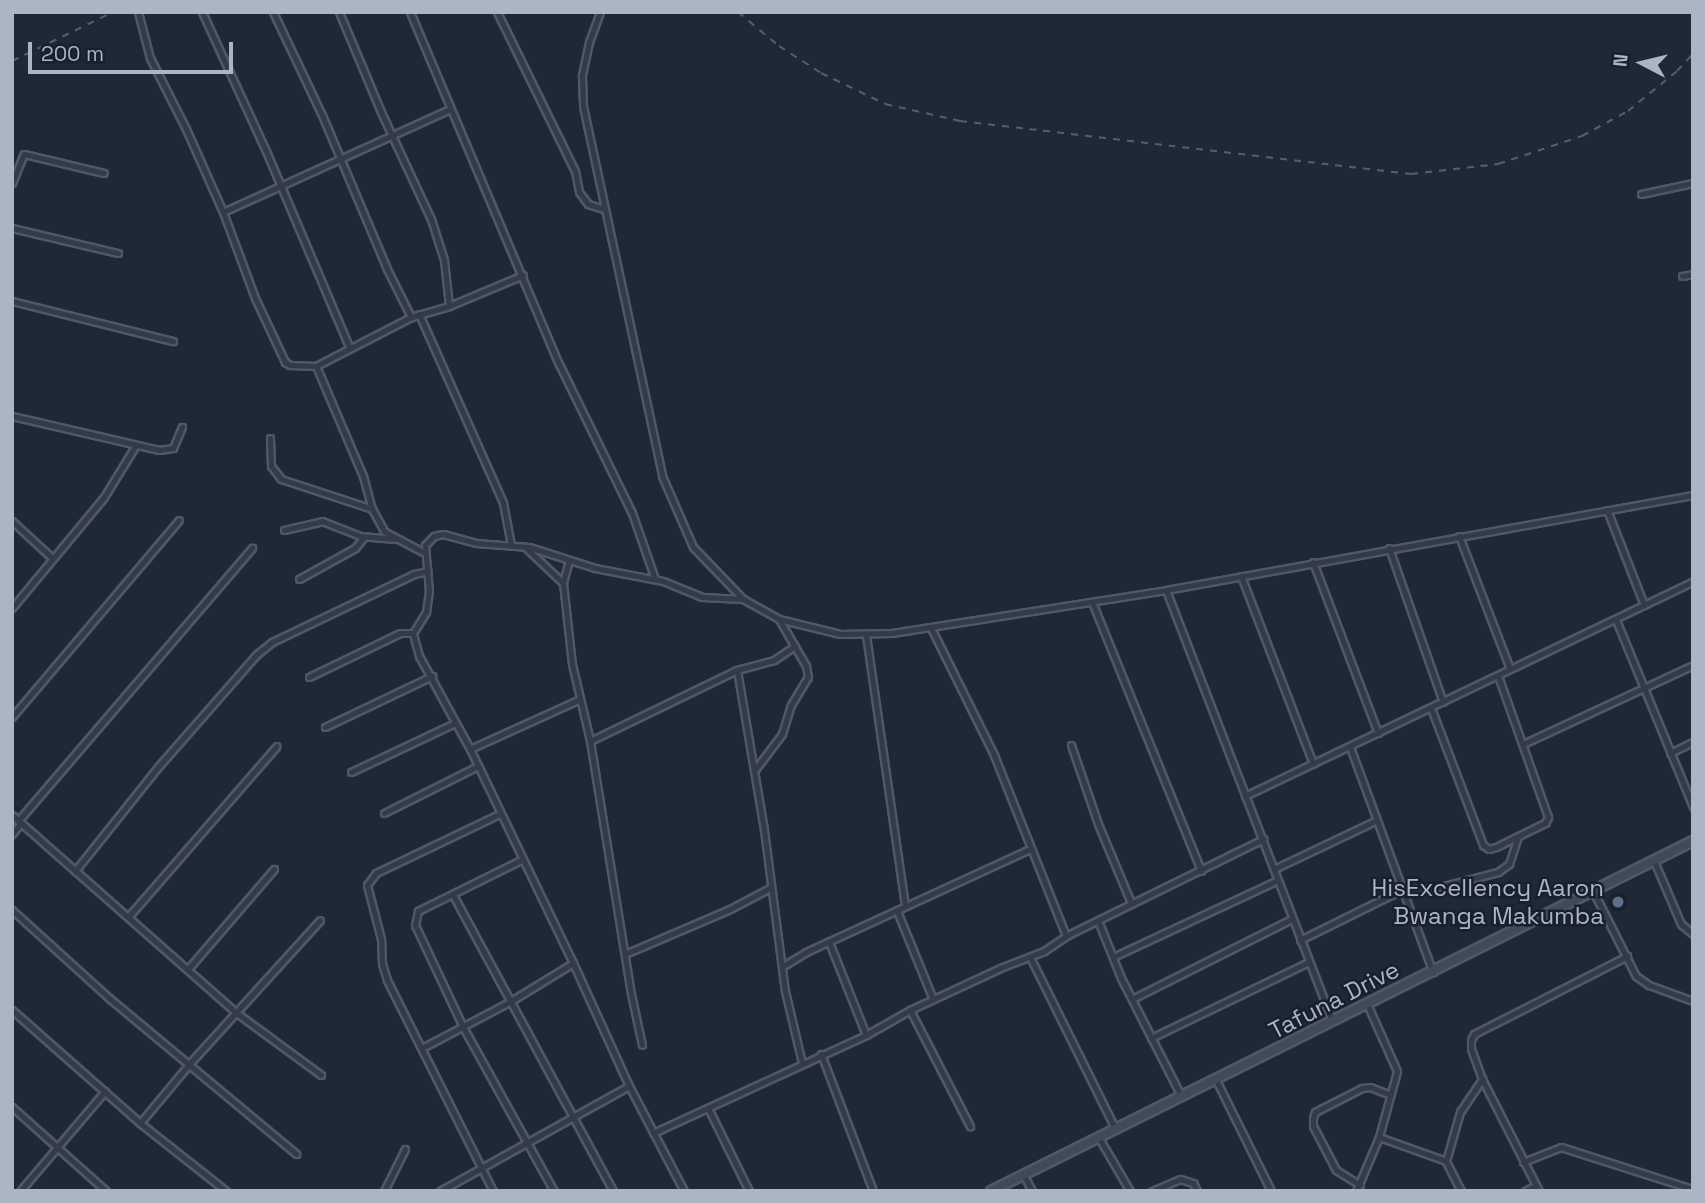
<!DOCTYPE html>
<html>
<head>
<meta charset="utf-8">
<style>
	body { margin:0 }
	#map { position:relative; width:1705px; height:1203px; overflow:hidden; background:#1f2936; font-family:"Space Grotesk",sans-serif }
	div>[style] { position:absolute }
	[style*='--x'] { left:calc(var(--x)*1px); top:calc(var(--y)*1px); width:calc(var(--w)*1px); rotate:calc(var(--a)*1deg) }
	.roads { filter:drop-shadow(2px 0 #505865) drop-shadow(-2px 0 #505865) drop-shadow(0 2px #505865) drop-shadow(0 -2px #505865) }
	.street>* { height:5px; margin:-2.5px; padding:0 2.5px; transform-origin:2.5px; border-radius:2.5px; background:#323b47 }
	.secondary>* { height:8px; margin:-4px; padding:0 4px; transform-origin:4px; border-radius:4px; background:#404a5a }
	.rail>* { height:2px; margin-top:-1px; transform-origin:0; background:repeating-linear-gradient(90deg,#545f6e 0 7px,transparent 0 14px) }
	.dots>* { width:19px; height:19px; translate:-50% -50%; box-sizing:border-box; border:4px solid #18202b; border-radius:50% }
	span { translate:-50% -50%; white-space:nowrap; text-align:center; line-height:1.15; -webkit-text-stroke:5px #18202b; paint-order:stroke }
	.poi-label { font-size:24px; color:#acb5c4 }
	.right { translate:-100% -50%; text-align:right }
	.street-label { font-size:24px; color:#acb5c4 }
	.frame { position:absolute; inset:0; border:14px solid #acb5c4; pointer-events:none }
	.north { position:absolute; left:1607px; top:28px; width:70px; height:70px; -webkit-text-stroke:5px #18202b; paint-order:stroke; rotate:277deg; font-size:19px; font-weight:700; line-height:28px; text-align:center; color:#acb5c4 }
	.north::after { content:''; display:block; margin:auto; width:24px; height:32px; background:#acb5c4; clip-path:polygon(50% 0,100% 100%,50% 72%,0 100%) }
	.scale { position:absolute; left:28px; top:42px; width:205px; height:32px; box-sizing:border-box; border:4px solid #acb5c4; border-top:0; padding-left:9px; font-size:21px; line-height:24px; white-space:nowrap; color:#acb5c4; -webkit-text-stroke:5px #18202b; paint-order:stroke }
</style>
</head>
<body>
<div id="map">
	<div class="roads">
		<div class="street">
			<i style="--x:138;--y:12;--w:48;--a:75.4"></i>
			<i style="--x:150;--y:58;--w:80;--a:63.1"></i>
			<i style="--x:186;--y:129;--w:91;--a:66"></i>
			<i style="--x:223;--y:212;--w:92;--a:69.6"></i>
			<i style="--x:255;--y:298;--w:71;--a:64.9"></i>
			<i style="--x:285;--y:362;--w:6;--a:31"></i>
			<i style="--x:290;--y:365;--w:26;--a:2"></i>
			<i style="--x:316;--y:366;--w:107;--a:-27.3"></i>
			<i style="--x:202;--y:12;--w:153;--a:65.3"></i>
			<i style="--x:266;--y:151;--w:213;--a:67"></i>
			<i style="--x:273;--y:12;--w:114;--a:64.6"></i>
			<i style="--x:322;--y:115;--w:167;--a:67.1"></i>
			<i style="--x:387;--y:269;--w:54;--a:63.4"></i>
			<i style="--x:411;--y:317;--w:40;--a:-16"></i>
			<i style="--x:449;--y:306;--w:80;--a:-22.7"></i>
			<i style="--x:339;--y:12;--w:108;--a:67.2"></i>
			<i style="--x:381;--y:112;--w:118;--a:65"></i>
			<i style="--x:431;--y:219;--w:43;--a:72.4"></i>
			<i style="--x:444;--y:260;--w:46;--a:83.8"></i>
			<i style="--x:410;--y:12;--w:382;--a:67.1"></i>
			<i style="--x:559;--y:364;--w:166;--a:63.9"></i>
			<i style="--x:632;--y:513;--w:70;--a:70.8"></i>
			<i style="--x:497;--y:12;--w:177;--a:63.9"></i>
			<i style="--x:575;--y:171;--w:21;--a:79"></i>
			<i style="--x:579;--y:192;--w:15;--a:53"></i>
			<i style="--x:588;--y:204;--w:16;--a:18"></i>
			<i style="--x:600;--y:12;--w:32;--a:110"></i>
			<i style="--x:589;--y:42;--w:35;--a:102"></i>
			<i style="--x:582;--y:76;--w:30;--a:88"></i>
			<i style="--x:583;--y:106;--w:378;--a:77.9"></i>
			<i style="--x:662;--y:476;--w:77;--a:66.4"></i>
			<i style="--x:693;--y:547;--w:72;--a:46.1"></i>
			<i style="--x:743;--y:599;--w:41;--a:29.1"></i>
			<i style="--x:779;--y:619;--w:63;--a:13.8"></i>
			<i style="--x:840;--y:634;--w:52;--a:-1.1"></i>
			<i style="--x:892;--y:633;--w:277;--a:-8.9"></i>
			<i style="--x:1166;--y:590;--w:535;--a:-10.22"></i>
			<i style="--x:12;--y:183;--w:31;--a:-68"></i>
			<i style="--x:24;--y:154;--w:82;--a:13.4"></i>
			<i style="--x:1641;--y:194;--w:53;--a:-11.9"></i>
			<i style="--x:223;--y:212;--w:249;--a:-24.4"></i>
			<i style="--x:12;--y:228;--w:109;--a:13.3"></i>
			<i style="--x:1682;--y:276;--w:11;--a:-10"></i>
			<i style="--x:12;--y:301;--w:166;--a:14"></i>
			<i style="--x:419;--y:314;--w:207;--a:66"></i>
			<i style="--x:503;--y:503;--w:43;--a:79.2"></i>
			<i style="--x:316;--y:366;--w:120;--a:66.9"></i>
			<i style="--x:363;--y:476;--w:34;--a:75"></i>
			<i style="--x:372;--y:509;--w:26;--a:61"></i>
			<i style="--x:385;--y:532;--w:43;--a:27.8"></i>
			<i style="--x:12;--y:416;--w:151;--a:13"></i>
			<i style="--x:159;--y:450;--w:14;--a:-8"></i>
			<i style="--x:173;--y:448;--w:23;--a:-67"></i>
			<i style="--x:270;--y:438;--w:28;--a:88"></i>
			<i style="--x:271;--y:466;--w:16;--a:52"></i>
			<i style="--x:281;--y:479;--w:96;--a:18.2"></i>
			<i style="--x:1607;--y:510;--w:102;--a:68.7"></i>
			<i style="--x:12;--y:521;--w:54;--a:42.8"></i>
			<i style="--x:284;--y:530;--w:39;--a:-13"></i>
			<i style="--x:322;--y:521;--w:41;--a:21.5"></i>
			<i style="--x:360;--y:536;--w:35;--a:5"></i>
			<i style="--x:1459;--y:536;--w:142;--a:69"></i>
			<i style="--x:525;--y:547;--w:52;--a:43.5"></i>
			<i style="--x:1389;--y:548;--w:163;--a:70.7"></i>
			<i style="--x:569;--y:560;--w:24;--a:105"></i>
			<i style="--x:563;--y:583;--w:81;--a:83.7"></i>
			<i style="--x:572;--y:664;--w:79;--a:76.8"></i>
			<i style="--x:590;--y:741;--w:251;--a:80.8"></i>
			<i style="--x:630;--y:989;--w:57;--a:77.9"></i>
			<i style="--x:1313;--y:562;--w:183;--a:69.2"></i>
			<i style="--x:1241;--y:576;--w:201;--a:69"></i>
			<i style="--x:299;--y:579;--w:64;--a:-29"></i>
			<i style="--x:355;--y:548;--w:14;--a:-51"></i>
			<i style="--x:1166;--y:590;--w:462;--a:68.9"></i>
			<i style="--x:1092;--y:602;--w:290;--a:67.9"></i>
			<i style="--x:12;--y:608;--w:144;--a:-50.3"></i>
			<i style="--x:104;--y:497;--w:61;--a:-58.4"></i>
			<i style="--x:1616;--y:620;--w:202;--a:67.6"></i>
			<i style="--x:931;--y:628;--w:142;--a:63.6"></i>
			<i style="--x:994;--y:755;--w:195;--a:68.3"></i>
			<i style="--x:866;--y:635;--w:274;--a:81.8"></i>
			<i style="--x:737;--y:670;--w:162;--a:80.4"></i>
			<i style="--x:764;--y:830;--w:162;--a:82.6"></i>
			<i style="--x:785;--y:991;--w:74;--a:76.7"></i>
			<i style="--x:309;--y:677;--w:101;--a:-25.8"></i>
			<i style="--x:400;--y:633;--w:13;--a:0"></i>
			<i style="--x:1431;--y:708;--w:147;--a:69.2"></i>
			<i style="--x:1483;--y:845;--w:7;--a:34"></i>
			<i style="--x:1489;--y:849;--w:7;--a:-16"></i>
			<i style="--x:1496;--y:847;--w:55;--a:-26.1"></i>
			<i style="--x:1545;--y:823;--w:7;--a:-63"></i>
			<i style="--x:1548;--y:817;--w:150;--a:-109.5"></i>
			<i style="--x:12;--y:717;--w:258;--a:-49.7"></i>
			<i style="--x:325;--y:727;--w:119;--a:-25.5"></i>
			<i style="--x:590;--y:741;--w:163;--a:-25.8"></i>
			<i style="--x:737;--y:670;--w:38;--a:-15"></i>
			<i style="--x:774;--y:660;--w:25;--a:-34"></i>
			<i style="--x:1523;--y:744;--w:187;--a:-24.9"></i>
			<i style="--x:1071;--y:745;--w:83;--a:71.1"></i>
			<i style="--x:1098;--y:824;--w:86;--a:67.3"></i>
			<i style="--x:1350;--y:747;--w:240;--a:69.8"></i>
			<i style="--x:470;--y:749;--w:121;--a:-24.4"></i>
			<i style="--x:1670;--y:753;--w:25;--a:-26"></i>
			<i style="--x:754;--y:771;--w:46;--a:-52.9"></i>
			<i style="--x:782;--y:734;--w:30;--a:-73"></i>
			<i style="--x:791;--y:705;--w:33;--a:-59"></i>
			<i style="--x:808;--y:677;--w:11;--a:-100"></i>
			<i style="--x:806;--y:666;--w:54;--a:-119.9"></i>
			<i style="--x:351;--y:772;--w:115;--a:-25.2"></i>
			<i style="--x:1245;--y:796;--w:497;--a:-25.6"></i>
			<i style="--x:384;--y:813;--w:103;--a:-26.6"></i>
			<i style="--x:12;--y:815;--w:301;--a:41.4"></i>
			<i style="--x:238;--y:1014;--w:103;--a:36.3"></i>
			<i style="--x:18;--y:821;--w:360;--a:-49.4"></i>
			<i style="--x:12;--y:834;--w:14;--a:-51"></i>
			<i style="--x:521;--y:860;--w:115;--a:153.7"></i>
			<i style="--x:418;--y:911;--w:14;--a:102"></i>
			<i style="--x:415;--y:925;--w:113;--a:64.8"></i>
			<i style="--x:463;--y:1027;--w:188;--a:61"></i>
			<i style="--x:1654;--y:861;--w:69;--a:66.8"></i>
			<i style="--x:1681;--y:924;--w:16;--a:40"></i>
			<i style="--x:1274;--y:869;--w:114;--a:-25.4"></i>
			<i style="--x:75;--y:871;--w:133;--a:-51.4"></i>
			<i style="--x:158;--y:767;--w:149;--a:-48.8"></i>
			<i style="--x:256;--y:655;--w:21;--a:-39"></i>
			<i style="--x:272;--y:642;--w:157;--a:-25.6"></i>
			<i style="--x:414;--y:574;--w:14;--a:-12"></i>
			<i style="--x:1593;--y:891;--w:95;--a:63.2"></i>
			<i style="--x:1636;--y:976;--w:16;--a:35"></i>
			<i style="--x:1649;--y:985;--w:47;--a:20"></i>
			<i style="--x:453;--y:895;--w:336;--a:61.6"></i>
			<i style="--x:12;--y:910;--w:131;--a:42.2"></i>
			<i style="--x:109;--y:998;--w:244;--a:39.8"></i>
			<i style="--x:897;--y:911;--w:95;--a:67.8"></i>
			<i style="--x:129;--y:916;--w:225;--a:-49"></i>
			<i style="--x:1099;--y:923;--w:59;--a:68.2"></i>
			<i style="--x:1121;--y:978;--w:132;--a:63"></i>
			<i style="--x:1300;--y:940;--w:115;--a:-26.3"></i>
			<i style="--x:1403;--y:889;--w:33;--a:-2"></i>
			<i style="--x:1436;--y:888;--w:64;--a:-14.5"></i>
			<i style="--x:1498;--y:872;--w:14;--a:-36"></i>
			<i style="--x:1509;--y:864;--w:29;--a:-72"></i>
			<i style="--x:829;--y:942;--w:100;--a:68.3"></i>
			<i style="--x:625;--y:954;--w:114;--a:-23.2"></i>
			<i style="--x:730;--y:909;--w:45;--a:-27.7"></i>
			<i style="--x:1030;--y:957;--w:193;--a:63.6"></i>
			<i style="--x:1113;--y:957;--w:182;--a:-25"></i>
			<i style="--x:783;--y:966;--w:27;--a:-31"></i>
			<i style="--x:806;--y:952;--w:247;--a:-24.7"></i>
			<i style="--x:188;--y:969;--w:132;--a:-49.3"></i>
			<i style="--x:1132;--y:999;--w:179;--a:-26.6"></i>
			<i style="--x:12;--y:1010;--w:171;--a:41.4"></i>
			<i style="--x:140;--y:1123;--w:110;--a:38.3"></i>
			<i style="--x:910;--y:1010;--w:131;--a:62.7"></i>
			<i style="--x:1151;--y:1038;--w:175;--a:-25.7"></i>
			<i style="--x:422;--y:1048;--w:101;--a:-27.8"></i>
			<i style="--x:511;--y:1001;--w:73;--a:-31.5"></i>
			<i style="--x:821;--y:1054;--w:147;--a:69.2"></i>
			<i style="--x:1216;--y:1080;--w:124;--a:63.6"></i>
			<i style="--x:12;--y:1107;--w:126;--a:41.8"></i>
			<i style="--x:708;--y:1108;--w:93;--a:63.7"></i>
			<i style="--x:140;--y:1123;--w:78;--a:-50.2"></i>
			<i style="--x:190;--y:1063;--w:193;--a:-47.7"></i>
			<i style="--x:653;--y:1133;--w:234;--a:-24.7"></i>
			<i style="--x:866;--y:1035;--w:51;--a:-29.6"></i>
			<i style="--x:910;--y:1010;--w:99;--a:-25"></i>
			<i style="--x:1000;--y:968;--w:47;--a:-21.1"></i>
			<i style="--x:1044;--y:951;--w:27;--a:-34"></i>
			<i style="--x:1066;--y:936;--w:220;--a:-26.2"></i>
			<i style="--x:1379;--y:1137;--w:71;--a:19.7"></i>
			<i style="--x:1099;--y:1138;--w:61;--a:59.7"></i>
			<i style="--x:1523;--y:1162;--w:41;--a:-21.5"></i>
			<i style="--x:1561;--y:1147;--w:139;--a:17.7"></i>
			<i style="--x:1023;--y:1174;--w:19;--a:62"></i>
			<i style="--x:1360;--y:1185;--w:28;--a:-148"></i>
			<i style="--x:1336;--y:1170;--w:50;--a:-117.6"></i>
			<i style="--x:1313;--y:1126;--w:8;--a:-90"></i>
			<i style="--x:1313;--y:1118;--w:6;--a:-72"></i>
			<i style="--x:1315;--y:1112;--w:53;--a:-27.1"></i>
			<i style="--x:1362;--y:1088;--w:8;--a:-7"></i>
			<i style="--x:1370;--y:1087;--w:22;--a:21"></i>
			<i style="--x:20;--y:1191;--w:131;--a:-49.6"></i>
			<i style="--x:384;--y:1191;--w:47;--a:-63.4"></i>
			<i style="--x:440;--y:1191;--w:216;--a:-29.1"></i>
			<i style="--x:493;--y:1191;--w:236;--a:-116.7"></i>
			<i style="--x:387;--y:980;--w:17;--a:-107"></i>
			<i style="--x:382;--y:964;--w:25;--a:-92"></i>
			<i style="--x:381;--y:939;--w:56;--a:-104.5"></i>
			<i style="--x:367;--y:885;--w:15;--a:-53"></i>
			<i style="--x:376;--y:873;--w:136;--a:-25.6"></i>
			<i style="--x:684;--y:1191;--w:119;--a:-117.6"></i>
			<i style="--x:629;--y:1086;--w:135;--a:-114.5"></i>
			<i style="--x:573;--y:963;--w:237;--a:-115.7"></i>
			<i style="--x:470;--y:749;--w:106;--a:-118.7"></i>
			<i style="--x:419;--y:656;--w:24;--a:-105"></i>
			<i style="--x:413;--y:633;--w:25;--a:-58"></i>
			<i style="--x:426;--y:612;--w:21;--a:-82"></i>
			<i style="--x:429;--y:591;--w:46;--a:-95"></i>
			<i style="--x:425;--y:545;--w:13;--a:-45"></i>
			<i style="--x:434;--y:536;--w:9;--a:-13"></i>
			<i style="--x:443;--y:534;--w:34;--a:15"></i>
			<i style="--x:476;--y:543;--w:53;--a:4.3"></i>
			<i style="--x:529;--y:547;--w:69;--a:17.7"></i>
			<i style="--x:595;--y:568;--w:69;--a:10.8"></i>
			<i style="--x:663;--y:581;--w:42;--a:22.3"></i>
			<i style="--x:702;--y:597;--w:41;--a:2.8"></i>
			<i style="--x:1152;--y:1191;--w:30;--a:-23"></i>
			<i style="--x:1180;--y:1179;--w:14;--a:17"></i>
			<i style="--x:1193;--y:1183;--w:9;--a:63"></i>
			<i style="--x:1356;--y:1191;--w:59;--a:-66.9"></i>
			<i style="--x:1379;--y:1137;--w:68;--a:-74.7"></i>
			<i style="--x:1397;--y:1071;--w:73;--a:-114.1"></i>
			<i style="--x:1461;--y:1191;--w:34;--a:-117"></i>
			<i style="--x:1446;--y:1161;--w:51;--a:-74.1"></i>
			<i style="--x:1460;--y:1112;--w:40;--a:-56"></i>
			<i style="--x:1525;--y:1191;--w:11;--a:-27"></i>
			<i style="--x:1539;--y:1191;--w:126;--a:-117"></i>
			<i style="--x:1482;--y:1079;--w:32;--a:-110"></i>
			<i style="--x:1471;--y:1049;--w:9;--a:-90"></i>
			<i style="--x:1471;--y:1040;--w:7;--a:-63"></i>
			<i style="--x:1474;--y:1034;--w:172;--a:-27"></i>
		</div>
		<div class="secondary">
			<i style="--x:991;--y:1191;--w:784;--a:-26.5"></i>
		</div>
	</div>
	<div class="rail">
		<i style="--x:738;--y:12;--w:53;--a:39.7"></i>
		<i style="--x:779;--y:46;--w:50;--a:32.7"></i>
		<i style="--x:821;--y:73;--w:71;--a:25.8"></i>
		<i style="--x:885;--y:104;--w:77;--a:12.8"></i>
		<i style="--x:960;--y:121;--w:454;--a:6.7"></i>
		<i style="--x:1411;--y:174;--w:88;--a:-6.6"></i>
		<i style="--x:1498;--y:164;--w:89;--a:-18.4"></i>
		<i style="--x:1582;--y:136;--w:52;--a:-28.5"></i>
		<i style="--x:1628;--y:111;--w:63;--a:-39.2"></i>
		<i style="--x:1677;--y:71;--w:23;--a:-47"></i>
		<i style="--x:12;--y:61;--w:112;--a:-25.9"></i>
	</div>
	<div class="dots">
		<i style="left:1618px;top:902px;background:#5c6f8a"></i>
	</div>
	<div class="poi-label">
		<span class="right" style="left:1604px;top:902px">HisExcellency Aaron<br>Bwanga Makumba</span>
	</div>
	<div class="street-label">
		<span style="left:1334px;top:1000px;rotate:-27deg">Tafuna Drive</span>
	</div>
	<div class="frame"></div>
	<div class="north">N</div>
	<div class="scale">200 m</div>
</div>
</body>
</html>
